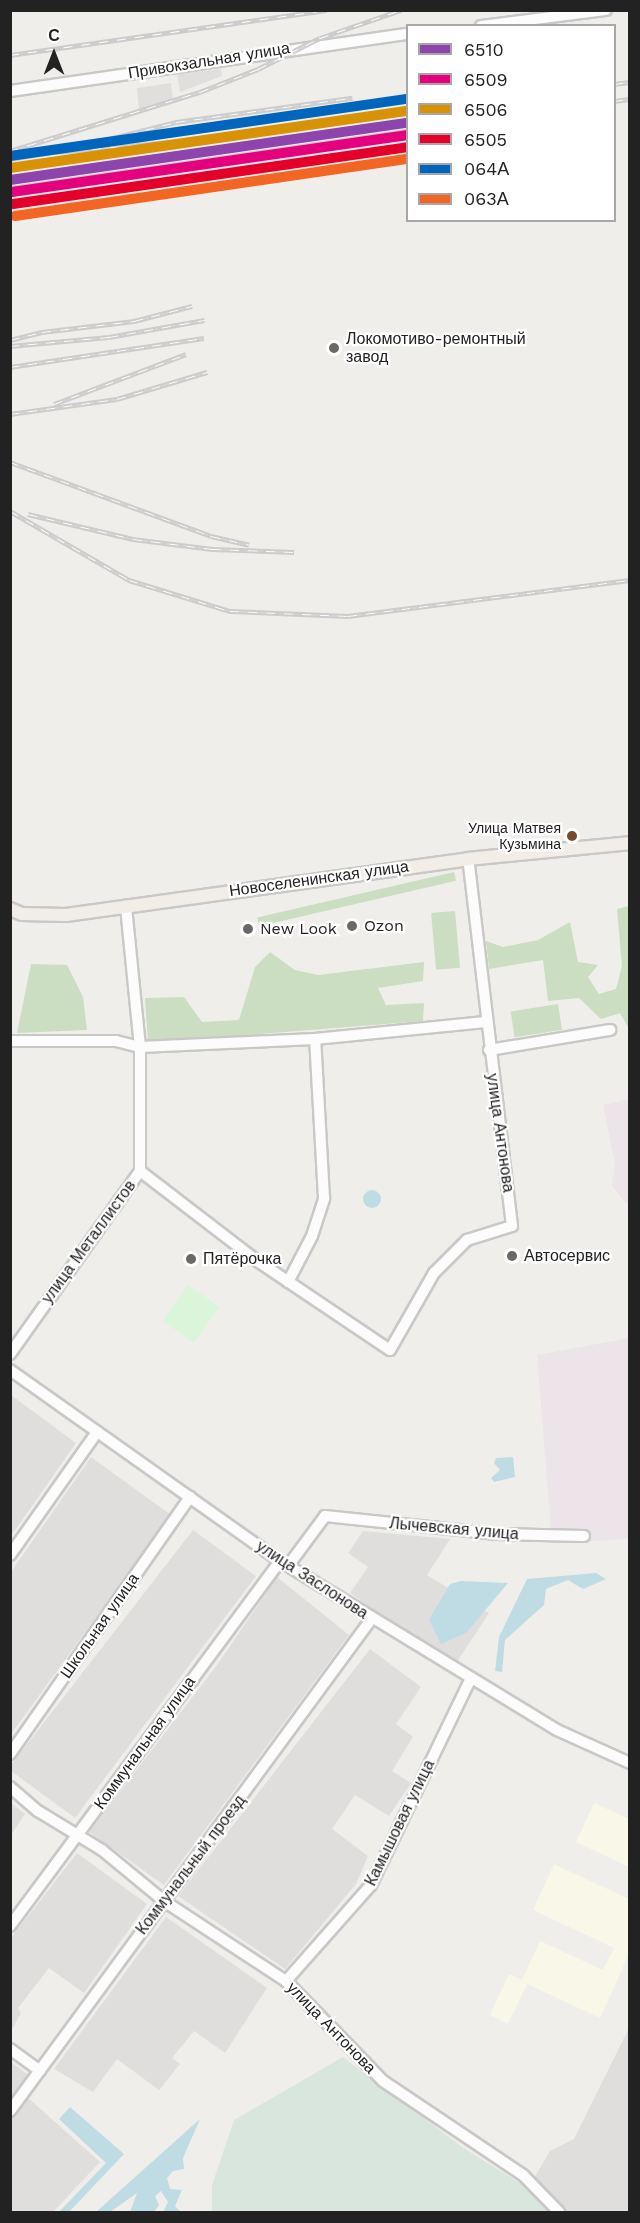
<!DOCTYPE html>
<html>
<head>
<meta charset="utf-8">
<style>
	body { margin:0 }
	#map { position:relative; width:640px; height:2223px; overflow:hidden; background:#f0eeeb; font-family:"Work Sans",sans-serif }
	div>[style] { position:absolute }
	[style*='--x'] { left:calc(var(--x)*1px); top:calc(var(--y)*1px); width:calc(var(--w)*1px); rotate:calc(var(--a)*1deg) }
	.residential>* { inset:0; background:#dfdedc }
	.industrial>* { inset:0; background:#ede4e9 }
	.education>* { inset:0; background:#f8f7e8 }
	.forest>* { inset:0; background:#cbdec1; transform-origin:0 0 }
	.wetland>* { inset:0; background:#d9e6de }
	.park>* { inset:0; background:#daf5da; transform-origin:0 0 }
	.parking>* { inset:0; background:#e0dfde }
	.water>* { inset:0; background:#bfdbe3 }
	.round { border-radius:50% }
	.roads { filter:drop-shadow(2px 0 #c9c8c7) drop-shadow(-2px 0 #c9c8c7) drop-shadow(0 2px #c9c8c7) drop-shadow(0 -2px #c9c8c7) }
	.minor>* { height:10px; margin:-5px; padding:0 5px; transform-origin:5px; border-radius:5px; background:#fdfcfc }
	.major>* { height:12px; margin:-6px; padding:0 6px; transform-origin:6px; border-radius:6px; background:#f3ede7 }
	.rail>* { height:5px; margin-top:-2.5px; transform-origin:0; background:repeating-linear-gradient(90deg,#fff 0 9px,#ccc 0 18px); box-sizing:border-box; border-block:2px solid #ccc }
	.rail-1>* { height:10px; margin:-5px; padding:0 5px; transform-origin:5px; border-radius:5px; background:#8e44ad }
	.rail-2>* { height:10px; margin:-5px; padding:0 5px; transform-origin:5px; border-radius:5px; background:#e5007d }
	.rail-3>* { height:10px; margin:-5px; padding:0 5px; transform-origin:5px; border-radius:5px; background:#d79205 }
	.rail-4>* { height:10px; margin:-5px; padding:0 5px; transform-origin:5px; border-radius:5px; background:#e4002b }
	.rail-5>* { height:10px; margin:-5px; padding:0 5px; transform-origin:5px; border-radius:5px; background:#0065bd }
	.rail-6>* { height:10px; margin:-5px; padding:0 5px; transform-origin:5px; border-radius:5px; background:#f26522 }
	.dots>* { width:16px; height:16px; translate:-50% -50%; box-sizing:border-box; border:3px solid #fff; border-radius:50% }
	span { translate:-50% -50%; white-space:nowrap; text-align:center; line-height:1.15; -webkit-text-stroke:4.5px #fff; paint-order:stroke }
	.bus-label { font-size:14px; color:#222 }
	.right { translate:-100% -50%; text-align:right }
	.street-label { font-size:16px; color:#222 }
	.poi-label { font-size:16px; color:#222 }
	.left { translate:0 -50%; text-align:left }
	.frame { position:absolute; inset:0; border:12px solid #222; pointer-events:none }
	.legend { position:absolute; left:406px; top:24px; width:210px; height:198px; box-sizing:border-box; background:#fff; border:2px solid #a7a7a7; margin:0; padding:8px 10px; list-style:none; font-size:18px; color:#222 }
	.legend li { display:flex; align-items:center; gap:12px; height:30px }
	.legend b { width:30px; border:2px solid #a7a7a7 }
	.north { position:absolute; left:24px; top:24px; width:60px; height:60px; -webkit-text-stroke:4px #fff; paint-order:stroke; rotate:0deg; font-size:16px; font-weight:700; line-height:24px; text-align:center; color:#222 }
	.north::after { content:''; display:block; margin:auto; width:21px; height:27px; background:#222; clip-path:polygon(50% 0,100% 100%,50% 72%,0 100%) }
</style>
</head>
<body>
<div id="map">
	<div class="residential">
		<i style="clip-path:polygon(11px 1395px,76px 1443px,11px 1536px)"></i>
		<i style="clip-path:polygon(91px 1457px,171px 1515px,11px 1734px,11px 1572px)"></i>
		<i style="clip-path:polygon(193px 1530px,256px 1576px,75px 1818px,11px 1771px,11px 1765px)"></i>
		<i style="clip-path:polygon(363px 1531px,450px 1539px,427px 1575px,489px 1613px,454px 1666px,350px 1593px,368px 1567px,348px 1553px)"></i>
		<i style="clip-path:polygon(277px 1577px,349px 1635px,164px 1885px,89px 1832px,217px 1665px)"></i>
		<i style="clip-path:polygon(370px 1649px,421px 1687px,396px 1724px,413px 1737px,392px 1771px,411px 1783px,389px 1816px,355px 1795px,332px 1829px,368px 1856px,356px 1884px,285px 1969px,178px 1896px)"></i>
		<i style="clip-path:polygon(11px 1803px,25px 1814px,11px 1835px)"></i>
		<i style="clip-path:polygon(77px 1853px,147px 1904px,84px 1993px,49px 1968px,18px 2008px,21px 2013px,11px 2031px,11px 1938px)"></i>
		<i style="clip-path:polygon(166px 1917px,267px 1988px,225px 2053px,194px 2031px,172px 2058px,180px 2064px,159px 2090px,117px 2059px,93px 2092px,54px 2069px)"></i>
		<i style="clip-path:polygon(629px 2028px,629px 2212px,550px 2212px,527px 2190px,550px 2151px,574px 2139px)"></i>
		<i style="clip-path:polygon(11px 2062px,28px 2075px,11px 2099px)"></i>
		<i style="clip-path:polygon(27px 2097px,100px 2162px,53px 2212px,11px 2212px,11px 2120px)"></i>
	</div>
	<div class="industrial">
		<i style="clip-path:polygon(629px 1099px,630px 1203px,626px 1204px,612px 1186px,615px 1164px,603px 1105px)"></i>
		<i style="clip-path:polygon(629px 1338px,629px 1539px,552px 1543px,537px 1355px)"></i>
	</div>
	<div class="education">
		<i style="clip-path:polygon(594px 1803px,629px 1819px,629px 1867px,576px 1842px)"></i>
		<i style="clip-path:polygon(554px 1864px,629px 1899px,629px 1954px,600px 2018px,527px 1984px,508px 2024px,490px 2015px,509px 1974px,522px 1980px,540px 1941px,603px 1970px,614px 1948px,533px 1910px)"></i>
	</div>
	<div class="forest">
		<i style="left:454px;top:872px;width:9px;height:202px;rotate:77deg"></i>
		<i style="clip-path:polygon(629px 906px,629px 1029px,620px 1013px,601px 1019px,579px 998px,548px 1001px,543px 960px,489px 969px,486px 941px,503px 947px,538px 940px,570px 922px,578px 962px,598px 965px,588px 977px,599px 994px,616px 989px,622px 966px,617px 909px)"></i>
		<i style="left:455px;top:911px;width:57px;height:24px;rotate:85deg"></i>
		<i style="clip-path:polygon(270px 952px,295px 970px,318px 975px,424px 962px,423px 981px,378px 988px,386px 1005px,424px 1003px,423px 1021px,148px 1043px,145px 998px,184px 997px,202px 1022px,239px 1020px,255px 967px)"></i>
		<i style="clip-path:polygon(31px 964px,67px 965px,83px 997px,87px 1030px,17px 1033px)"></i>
		<i style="left:558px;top:1004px;width:26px;height:48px;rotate:81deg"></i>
	</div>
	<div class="wetland">
		<i style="clip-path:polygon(343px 2057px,462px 2147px,523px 2185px,550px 2212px,212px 2212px,212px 2185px,234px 2120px)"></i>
	</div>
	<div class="park">
		<i style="left:188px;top:1285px;width:38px;height:44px;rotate:35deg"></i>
	</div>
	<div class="parking">
		<i style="clip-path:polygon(221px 69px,222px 76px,180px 92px,177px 74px)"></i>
		<i style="clip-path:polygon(171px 83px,173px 102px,139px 111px,137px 88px)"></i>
	</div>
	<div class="water">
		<i class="round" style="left:363px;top:1190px;width:18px;height:18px"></i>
		<i style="clip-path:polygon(513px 1457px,515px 1477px,494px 1482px,491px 1478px,500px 1470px,494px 1463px,496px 1458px)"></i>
		<i style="clip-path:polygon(596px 1573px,606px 1579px,583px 1589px,568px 1580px,546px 1589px,544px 1605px,505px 1640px,502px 1672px,495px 1671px,499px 1637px,527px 1579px)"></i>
		<i style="clip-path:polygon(461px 1581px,508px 1583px,466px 1633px,441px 1644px,429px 1620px,450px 1584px)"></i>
		<i style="clip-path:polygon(70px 2107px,124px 2154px,69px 2212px,59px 2212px,106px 2163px,59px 2119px)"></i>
		<i style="clip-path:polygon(200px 2119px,183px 2158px,184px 2169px,173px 2171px,167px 2178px,170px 2189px,182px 2190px,175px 2206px,181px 2212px,163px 2212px,168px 2202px,161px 2191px,155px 2196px,159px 2205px,154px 2212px,130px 2212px,137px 2193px,110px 2212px,96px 2212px)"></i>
	</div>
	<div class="roads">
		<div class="minor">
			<i style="--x:481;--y:26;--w:126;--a:-7.3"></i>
			<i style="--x:10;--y:91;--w:402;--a:-8.2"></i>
			<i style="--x:10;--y:1041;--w:106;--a:0"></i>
			<i style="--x:116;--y:1041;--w:25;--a:14"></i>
			<i style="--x:140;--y:1047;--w:175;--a:-2.6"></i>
			<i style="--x:315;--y:1039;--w:171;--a:-5.7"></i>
			<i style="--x:489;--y:1050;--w:123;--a:-9.4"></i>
			<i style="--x:140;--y:1171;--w:146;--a:37.5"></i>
			<i style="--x:256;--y:1260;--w:161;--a:33.9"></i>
			<i style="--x:390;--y:1350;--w:89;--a:-60.3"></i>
			<i style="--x:434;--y:1273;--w:47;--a:-45"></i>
			<i style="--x:467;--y:1240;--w:47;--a:-17.3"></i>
			<i style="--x:512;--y:1226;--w:370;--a:-96.8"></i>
			<i style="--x:288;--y:1282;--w:52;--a:-62.4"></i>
			<i style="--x:312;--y:1236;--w:40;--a:-72"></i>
			<i style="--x:324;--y:1198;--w:159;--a:-93.2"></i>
			<i style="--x:10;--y:1354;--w:224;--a:-54.6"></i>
			<i style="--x:140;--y:1171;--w:124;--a:-90"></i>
			<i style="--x:140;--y:1047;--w:142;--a:-95.7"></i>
			<i style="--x:10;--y:1370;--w:331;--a:35.3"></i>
			<i style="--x:280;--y:1561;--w:324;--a:31.4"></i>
			<i style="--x:557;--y:1730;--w:80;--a:24.3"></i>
			<i style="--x:10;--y:1555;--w:151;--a:-54.7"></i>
			<i style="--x:288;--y:1566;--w:62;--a:-53.5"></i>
			<i style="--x:325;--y:1516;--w:173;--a:6"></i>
			<i style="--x:497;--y:1534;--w:87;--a:1.3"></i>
			<i style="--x:10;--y:1754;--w:314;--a:-55"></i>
			<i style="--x:10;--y:1787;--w:37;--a:41"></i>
			<i style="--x:38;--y:1811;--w:75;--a:31.4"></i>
			<i style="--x:102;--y:1850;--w:80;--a:39.4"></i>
			<i style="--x:164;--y:1901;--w:146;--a:33.3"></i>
			<i style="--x:286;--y:1981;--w:139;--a:45.9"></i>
			<i style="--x:383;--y:2081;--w:169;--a:33.9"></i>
			<i style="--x:523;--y:2175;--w:52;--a:45.8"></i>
			<i style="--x:10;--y:1926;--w:454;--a:-53.5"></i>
			<i style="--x:286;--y:1981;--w:128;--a:-48.5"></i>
			<i style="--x:371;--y:1885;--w:230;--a:-64.2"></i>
			<i style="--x:10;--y:2049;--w:37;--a:36"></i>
			<i style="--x:10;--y:2111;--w:612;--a:-53.71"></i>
		</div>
		<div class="major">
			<i style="--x:10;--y:909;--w:13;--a:23"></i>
			<i style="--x:22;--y:914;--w:44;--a:1.3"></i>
			<i style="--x:66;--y:915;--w:406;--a:-7.9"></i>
			<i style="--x:468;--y:859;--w:163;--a:-5.6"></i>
		</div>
	</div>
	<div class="rail">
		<i style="--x:10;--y:55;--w:320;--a:-8.1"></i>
		<i style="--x:614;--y:84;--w:16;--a:-7"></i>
		<i style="--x:614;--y:101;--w:16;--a:-7"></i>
		<i style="--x:93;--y:143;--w:86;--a:-14.2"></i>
		<i style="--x:176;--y:122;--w:178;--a:-7.8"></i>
		<i style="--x:10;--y:151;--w:199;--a:-17.3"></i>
		<i style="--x:200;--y:92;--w:62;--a:-21.6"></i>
		<i style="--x:258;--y:69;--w:69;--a:-26.6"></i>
		<i style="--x:320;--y:38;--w:86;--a:-19.1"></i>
		<i style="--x:56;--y:152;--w:125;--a:-5"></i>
		<i style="--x:181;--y:141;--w:229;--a:-7.3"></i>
		<i style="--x:10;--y:159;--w:55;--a:-9.5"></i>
		<i style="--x:10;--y:188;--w:402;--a:-8.2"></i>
		<i style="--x:10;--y:340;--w:33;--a:-14"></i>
		<i style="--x:42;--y:332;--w:93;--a:-6.8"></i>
		<i style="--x:134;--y:321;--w:60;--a:-14.5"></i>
		<i style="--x:10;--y:346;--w:99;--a:-5.2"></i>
		<i style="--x:109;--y:337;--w:97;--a:-10.1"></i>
		<i style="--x:10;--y:367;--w:196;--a:-8.5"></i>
		<i style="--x:54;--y:404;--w:141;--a:-20.7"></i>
		<i style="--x:10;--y:414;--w:108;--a:-8"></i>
		<i style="--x:117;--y:399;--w:94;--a:-16.7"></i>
		<i style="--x:10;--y:462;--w:214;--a:20.2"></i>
		<i style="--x:211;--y:536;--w:39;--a:13"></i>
		<i style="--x:10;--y:511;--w:138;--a:30.1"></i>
		<i style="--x:129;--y:580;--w:106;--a:17.1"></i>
		<i style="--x:230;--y:611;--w:118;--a:2.4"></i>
		<i style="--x:348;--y:616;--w:284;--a:-7.3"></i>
		<i style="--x:28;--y:514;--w:108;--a:13.4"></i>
		<i style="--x:133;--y:539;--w:80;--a:7.2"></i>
		<i style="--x:212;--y:549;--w:82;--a:2.1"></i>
	</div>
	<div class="rail-1">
		<i style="--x:10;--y:180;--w:402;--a:-8.2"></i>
	</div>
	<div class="rail-2">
		<i style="--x:12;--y:192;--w:400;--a:-8.2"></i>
	</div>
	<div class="rail-3">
		<i style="--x:10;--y:168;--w:400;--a:-8.2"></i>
	</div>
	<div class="rail-4">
		<i style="--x:13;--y:204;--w:399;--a:-8.2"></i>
	</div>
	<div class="rail-5">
		<i style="--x:10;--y:156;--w:399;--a:-8.2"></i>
	</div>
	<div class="rail-6">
		<i style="--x:15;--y:216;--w:397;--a:-8.3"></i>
	</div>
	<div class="dots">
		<i style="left:334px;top:348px;background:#6a6968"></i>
		<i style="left:572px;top:836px;background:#7a4b2a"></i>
		<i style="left:352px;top:926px;background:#6a6968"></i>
		<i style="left:248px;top:929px;background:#6a6968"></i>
		<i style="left:512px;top:1256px;background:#6a6968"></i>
		<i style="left:191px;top:1259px;background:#6a6968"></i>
	</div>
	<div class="bus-label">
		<span class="right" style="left:561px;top:836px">Улица Матвея<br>Кузьмина</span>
	</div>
	<div class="street-label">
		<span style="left:209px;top:61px;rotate:-9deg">Привокзальная улица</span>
		<span style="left:319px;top:879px;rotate:-8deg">Новоселенинская улица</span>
		<span style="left:500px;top:1133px;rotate:82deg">улица Антонова</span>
		<span style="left:89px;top:1242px;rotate:-54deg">улица Металлистов</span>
		<span style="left:454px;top:1529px;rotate:5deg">Лычевская улица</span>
		<span style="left:312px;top:1580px;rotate:33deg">улица Заслонова</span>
		<span style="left:100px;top:1626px;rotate:-55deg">Школьная улица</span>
		<span style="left:145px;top:1743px;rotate:-54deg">Коммунальная улица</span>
		<span style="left:400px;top:1823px;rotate:-64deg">Камышовая улица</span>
		<span style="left:191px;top:1865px;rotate:-53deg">Коммунальный проезд</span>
		<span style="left:331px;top:2028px;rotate:46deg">улица Антонова</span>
	</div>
	<div class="poi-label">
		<span class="left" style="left:346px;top:348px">Локомотиво-ремонтный<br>завод</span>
		<span class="left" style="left:364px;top:926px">Ozon</span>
		<span class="left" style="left:260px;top:929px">New Look</span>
		<span class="left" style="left:524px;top:1256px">Автосервис</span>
		<span class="left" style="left:203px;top:1259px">Пятёрочка</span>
	</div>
	<div class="frame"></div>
	<ul class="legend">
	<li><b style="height:8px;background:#8e44ad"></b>6510</li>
	<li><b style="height:8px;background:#e5007d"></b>6509</li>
	<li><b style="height:8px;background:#d79205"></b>6506</li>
	<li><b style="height:8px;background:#e4002b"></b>6505</li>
	<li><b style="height:8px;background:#0065bd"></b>064А</li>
	<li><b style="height:8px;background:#f26522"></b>063А</li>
	</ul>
	<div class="north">С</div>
</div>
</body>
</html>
